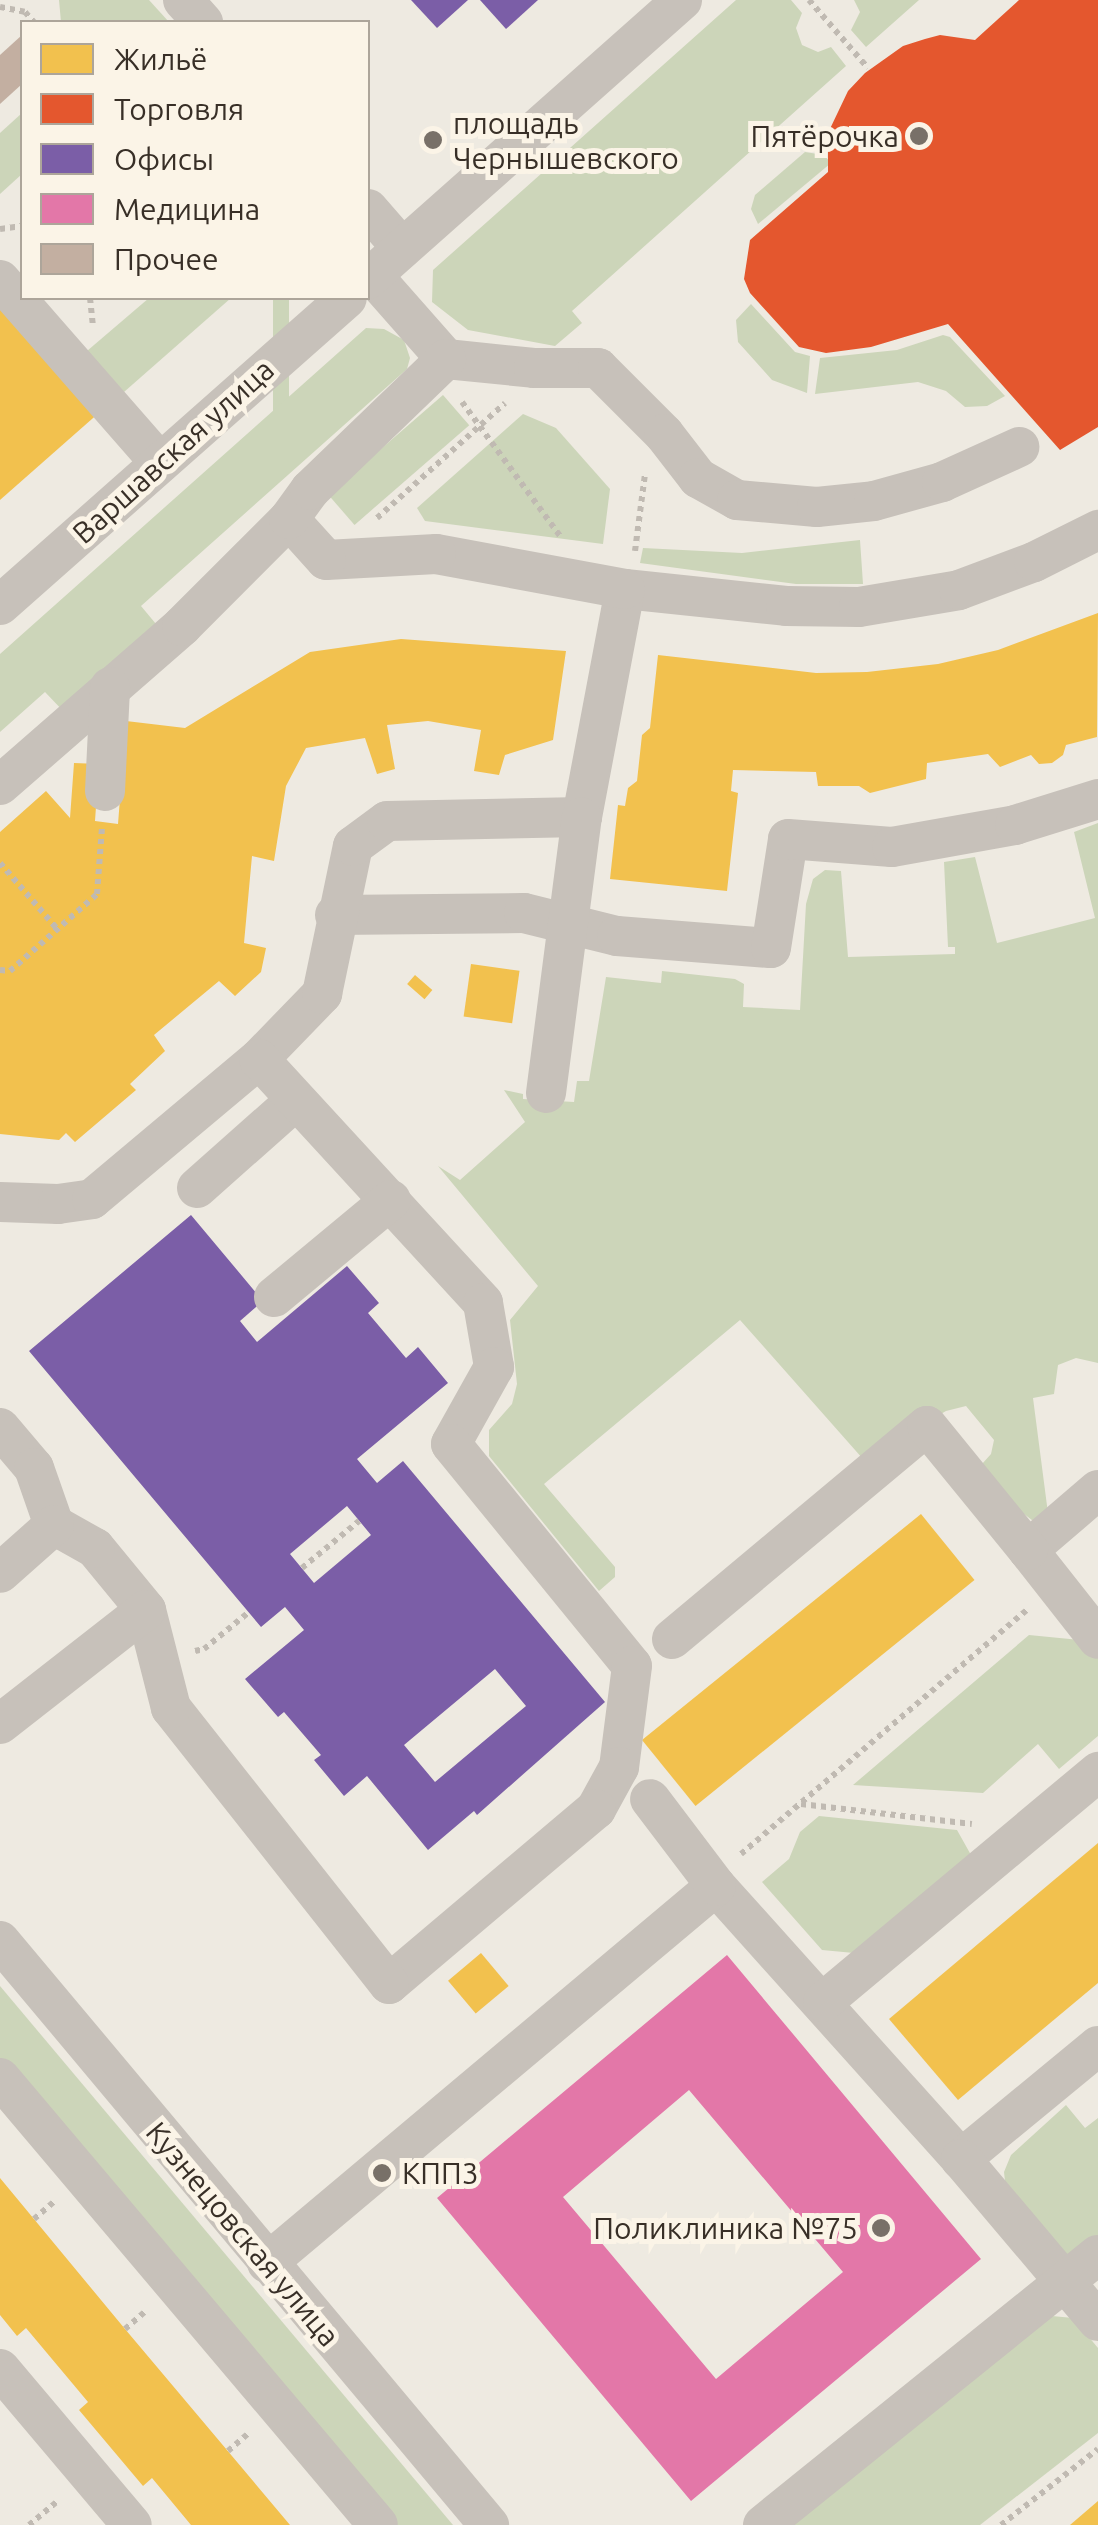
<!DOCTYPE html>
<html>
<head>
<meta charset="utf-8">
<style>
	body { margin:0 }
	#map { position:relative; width:1098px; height:2525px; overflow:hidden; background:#eeeae1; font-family:Ubuntu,sans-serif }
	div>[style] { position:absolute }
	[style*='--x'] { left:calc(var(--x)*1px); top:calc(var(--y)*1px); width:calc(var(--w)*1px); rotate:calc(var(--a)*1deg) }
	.green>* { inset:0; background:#ccd5b9; transform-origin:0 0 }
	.homes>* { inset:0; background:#f2c14e; transform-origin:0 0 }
	.shops>* { inset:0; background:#e4572e }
	.offices>* { inset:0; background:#7b5ea7 }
	.health>* { inset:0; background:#e377a8 }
	.building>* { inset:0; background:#c3afa1 }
	.path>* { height:6px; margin-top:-3px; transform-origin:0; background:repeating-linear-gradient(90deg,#c0bab2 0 5px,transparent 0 10px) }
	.minor>* { height:40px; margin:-20px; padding:0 20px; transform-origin:20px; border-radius:20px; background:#c7c1ba }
	.dots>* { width:28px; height:28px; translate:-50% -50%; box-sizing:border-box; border:5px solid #fbf4e7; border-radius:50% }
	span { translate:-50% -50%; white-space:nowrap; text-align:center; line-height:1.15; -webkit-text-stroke:10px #fbf4e7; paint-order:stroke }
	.poi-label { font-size:30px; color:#382f27 }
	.left { translate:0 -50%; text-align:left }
	.right { translate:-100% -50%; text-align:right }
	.street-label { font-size:30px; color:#382f27 }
	.legend { position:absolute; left:20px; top:20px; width:350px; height:280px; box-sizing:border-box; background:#fbf4e7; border:2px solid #ada59a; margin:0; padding:12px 18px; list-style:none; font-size:30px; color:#382f27 }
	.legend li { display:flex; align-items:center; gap:20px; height:50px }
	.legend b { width:50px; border:2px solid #ada59a }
</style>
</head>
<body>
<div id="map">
	<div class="green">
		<i style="clip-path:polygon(59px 0,149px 0,169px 22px,61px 22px)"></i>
		<i style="clip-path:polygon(736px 0,791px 0,802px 13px,796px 28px,802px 45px,818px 52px,831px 47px,846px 66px,572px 311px,582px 323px,555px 346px,468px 330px,432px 302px,433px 270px)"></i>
		<i style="clip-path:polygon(854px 0,919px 0,866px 47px,851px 30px,860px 12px)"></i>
		<i style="clip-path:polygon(22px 113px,22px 174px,0 194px,0 133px)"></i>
		<i style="clip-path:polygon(805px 152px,824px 155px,831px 163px,758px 224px,751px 209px,755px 195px)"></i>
		<i style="clip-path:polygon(149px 298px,231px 298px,124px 392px,87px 351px)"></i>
		<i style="left:273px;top:298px;width:16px;height:174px"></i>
		<i style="clip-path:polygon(751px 304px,795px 352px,810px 356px,807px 393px,772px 380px,738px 342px,736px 320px)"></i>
		<i style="clip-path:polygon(366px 328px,384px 329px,404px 340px,410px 358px,407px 369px,141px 606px,161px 630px,66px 714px,45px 692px,0 732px,0 654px)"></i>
		<i style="clip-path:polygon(943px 335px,950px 337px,1005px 396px,987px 406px,965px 407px,946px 391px,918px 382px,815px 394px,820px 358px,897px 350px)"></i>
		<i style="left:443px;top:395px;width:40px;height:152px;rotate:49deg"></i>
		<i style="clip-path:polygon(523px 414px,556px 428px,610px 489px,603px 544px,425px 521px,417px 508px)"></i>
		<i style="clip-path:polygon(860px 540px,863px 584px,796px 584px,640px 563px,643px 548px,742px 553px)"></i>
		<i style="clip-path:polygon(1098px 823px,1098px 1363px,1076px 1358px,1058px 1365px,1054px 1394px,1033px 1398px,1049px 1521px,1041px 1527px,1002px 1497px,982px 1464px,991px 1454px,994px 1440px,966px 1406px,946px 1411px,863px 1459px,740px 1320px,544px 1484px,615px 1567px,615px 1577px,599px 1591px,489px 1456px,489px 1430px,512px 1404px,517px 1384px,510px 1320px,538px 1286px,438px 1166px,460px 1180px,525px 1122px,504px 1090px,523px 1094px,523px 1099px,574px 1102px,577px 1081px,589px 1081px,606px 977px,661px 983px,662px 971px,735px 979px,744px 984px,743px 1007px,800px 1010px,806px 904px,813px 879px,825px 870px,841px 871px,848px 957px,955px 954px,955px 947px,948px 947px,944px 862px,975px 857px,997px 943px,1095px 918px,1074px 832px)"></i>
		<i style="clip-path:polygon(1029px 1635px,1090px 1641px,1098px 1652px,1098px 1736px,1059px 1769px,1038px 1744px,983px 1793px,853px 1785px)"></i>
		<i style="clip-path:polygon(819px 1816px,957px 1830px,971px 1855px,854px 1953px,822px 1950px,762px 1882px,789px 1859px,800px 1832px)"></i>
		<i style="clip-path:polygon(0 1986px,453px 2525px,393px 2525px,0 2058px)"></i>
		<i style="clip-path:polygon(1066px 2105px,1085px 2128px,1098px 2118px,1098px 2236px,1066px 2255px,1005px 2181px,1004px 2172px,1011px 2155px)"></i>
		<i style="clip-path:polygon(1052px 2316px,1073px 2318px,1098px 2348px,1098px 2433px,980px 2525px,792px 2525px)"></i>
	</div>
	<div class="homes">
		<i style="clip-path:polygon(0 297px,101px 411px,0 500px)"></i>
		<i style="clip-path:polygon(1098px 613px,1097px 737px,1066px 745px,1063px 755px,1052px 763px,1039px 764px,1031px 755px,1000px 767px,988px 754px,927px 763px,926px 779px,870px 793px,859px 786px,818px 786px,816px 772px,733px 770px,731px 791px,738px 793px,727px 891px,610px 879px,618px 805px,625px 806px,628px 788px,637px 781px,642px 735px,650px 728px,658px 655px,816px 673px,867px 672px,938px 664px,998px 650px)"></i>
		<i style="clip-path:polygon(401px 639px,566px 651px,553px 740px,505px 755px,499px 775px,474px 771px,481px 730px,428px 721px,387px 725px,395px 769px,377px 774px,365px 738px,306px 748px,286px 786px,274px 861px,252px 856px,244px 943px,266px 948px,261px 972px,235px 996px,219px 981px,154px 1035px,165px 1051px,130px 1084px,136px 1090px,75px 1142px,66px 1133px,59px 1140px,0 1134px,0 832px,46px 791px,70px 818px,74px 763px,99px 764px,95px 821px,118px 824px,126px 721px,185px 728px,310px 652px)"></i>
		<i style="left:471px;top:964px;width:49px;height:53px;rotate:8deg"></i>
		<i style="left:415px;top:975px;width:23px;height:12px;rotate:41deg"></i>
		<i style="left:921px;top:1514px;width:85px;height:359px;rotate:51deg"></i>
		<i style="clip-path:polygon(1098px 1843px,1098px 1983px,958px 2100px,889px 2019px)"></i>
		<i style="left:481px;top:1953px;width:43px;height:43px;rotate:50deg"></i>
		<i style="clip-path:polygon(0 2178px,125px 2329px,290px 2525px,191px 2525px,152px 2478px,143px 2486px,79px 2410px,88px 2402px,26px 2328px,17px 2336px,0 2315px)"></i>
		<i style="clip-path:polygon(1098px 2501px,1098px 2525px,1070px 2525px)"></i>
	</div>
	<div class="shops">
		<i style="clip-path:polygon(1019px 0,1098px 0,1098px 427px,1060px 450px,948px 324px,871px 347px,826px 353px,799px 347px,750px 293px,744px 279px,750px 240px,828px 172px,828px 133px,848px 91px,865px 73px,903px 46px,925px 39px,940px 35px,975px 40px)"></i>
	</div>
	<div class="offices">
		<i style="clip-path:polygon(411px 0,468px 0,437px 28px)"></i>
		<i style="clip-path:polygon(480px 0,538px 0,506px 29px)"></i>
		<i style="clip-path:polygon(evenodd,191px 1215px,263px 1301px,240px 1321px,257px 1342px,347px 1266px,379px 1303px,368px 1313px,406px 1358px,418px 1347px,448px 1383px,357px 1459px,377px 1483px,403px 1461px,605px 1702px,477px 1815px,474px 1811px,428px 1850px,367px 1776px,344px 1796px,314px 1760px,321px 1755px,284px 1712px,278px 1717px,245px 1679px,304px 1630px,285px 1607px,261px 1627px,29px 1351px,191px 1215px,347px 1506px,371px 1535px,314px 1583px,290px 1554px,347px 1506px,191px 1215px,495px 1669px,526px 1706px,435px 1782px,404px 1745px,495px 1669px)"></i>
	</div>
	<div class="health">
		<i style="clip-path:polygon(evenodd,727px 1955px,981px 2259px,691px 2501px,437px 2198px,727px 1955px,689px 2090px,843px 2272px,716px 2379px,563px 2197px,689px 2090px)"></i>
	</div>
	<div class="building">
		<i style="clip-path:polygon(22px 35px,22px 84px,0 104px,0 55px)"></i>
	</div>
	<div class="path">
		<i style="--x:809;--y:0;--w:90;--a:49.1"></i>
		<i style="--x:0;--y:7;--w:25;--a:11"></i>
		<i style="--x:25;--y:12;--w:13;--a:48"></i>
		<i style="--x:0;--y:229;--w:22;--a:-8"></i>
		<i style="--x:90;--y:298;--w:29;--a:84"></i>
		<i style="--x:462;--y:402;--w:166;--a:53.8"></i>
		<i style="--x:377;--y:518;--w:172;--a:-41.9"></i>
		<i style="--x:635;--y:551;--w:78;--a:-82.6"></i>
		<i style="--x:0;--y:863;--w:89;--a:49.1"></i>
		<i style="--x:0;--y:970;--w:10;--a:6"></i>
		<i style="--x:10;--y:971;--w:116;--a:-41.5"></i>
		<i style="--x:97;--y:894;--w:67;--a:-85.7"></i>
		<i style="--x:302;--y:1568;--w:74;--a:-39.5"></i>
		<i style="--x:195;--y:1651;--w:9;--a:-13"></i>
		<i style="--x:204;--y:1649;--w:58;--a:-39.4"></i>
		<i style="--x:801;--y:1804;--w:172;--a:6.7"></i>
		<i style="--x:741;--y:1854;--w:377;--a:-40.5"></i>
		<i style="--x:34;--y:2219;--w:29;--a:-41"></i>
		<i style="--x:125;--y:2329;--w:29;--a:-41"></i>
		<i style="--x:228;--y:2451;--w:29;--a:-41"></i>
		<i style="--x:29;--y:2525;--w:39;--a:-40"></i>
		<i style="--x:1001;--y:2525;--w:123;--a:-38.1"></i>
	</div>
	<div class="minor">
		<i style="--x:183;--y:0;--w:30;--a:48"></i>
		<i style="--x:368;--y:209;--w:52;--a:48.9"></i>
		<i style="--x:372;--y:275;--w:112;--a:48.6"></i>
		<i style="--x:446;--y:359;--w:88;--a:5.8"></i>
		<i style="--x:534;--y:368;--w:64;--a:0"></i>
		<i style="--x:598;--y:368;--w:93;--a:45"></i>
		<i style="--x:664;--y:434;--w:56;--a:52.3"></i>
		<i style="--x:698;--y:478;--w:45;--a:29.4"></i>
		<i style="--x:737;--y:500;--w:80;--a:5"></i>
		<i style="--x:817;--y:507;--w:57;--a:-6"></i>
		<i style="--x:874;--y:501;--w:71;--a:-15.6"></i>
		<i style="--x:942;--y:482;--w:85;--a:-24.4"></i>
		<i style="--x:368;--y:279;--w:420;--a:-41.6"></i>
		<i style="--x:0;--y:280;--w:243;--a:48.8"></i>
		<i style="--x:625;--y:589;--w:162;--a:6"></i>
		<i style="--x:786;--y:606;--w:73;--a:0.8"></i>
		<i style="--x:859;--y:607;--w:101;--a:-9.6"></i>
		<i style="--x:959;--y:590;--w:80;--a:-20.5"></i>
		<i style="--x:1034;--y:562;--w:72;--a:-26.6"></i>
		<i style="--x:0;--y:605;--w:463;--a:-41.5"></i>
		<i style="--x:0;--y:785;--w:242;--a:-41.1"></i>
		<i style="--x:182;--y:626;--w:151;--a:-45"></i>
		<i style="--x:105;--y:791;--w:104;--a:-87.2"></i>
		<i style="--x:335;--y:915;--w:189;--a:-0.6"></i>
		<i style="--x:524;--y:913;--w:96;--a:13.9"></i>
		<i style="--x:617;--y:936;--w:154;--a:4.5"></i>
		<i style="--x:771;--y:948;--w:110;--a:-81.1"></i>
		<i style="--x:788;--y:839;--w:104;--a:4.4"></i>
		<i style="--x:892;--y:847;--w:125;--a:-10.1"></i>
		<i style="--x:1015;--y:825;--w:87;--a:-17.4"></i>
		<i style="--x:259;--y:1059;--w:91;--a:-45.9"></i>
		<i style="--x:322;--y:994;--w:151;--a:-78.2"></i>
		<i style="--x:353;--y:846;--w:42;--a:-36.3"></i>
		<i style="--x:387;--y:821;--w:195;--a:-1.2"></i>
		<i style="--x:582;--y:817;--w:232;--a:-79.3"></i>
		<i style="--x:625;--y:589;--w:192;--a:-169.5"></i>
		<i style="--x:436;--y:554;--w:110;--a:176.9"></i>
		<i style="--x:326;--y:560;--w:55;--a:-132.1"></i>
		<i style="--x:289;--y:519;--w:36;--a:-54"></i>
		<i style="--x:310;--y:490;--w:189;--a:-43.9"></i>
		<i style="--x:546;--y:1093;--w:278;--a:-82.6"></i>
		<i style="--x:197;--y:1188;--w:131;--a:-41.6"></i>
		<i style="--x:0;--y:1202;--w:58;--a:2"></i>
		<i style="--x:58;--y:1204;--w:34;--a:-8"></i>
		<i style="--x:92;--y:1199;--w:218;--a:-40"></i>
		<i style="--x:259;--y:1059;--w:331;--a:47.4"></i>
		<i style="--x:483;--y:1303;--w:65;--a:80.2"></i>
		<i style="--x:494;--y:1367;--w:88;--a:119.2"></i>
		<i style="--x:451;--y:1444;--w:286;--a:50.8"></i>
		<i style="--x:632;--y:1666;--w:102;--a:97.3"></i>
		<i style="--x:619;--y:1767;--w:48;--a:118.7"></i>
		<i style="--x:596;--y:1809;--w:271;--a:139.8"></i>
		<i style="--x:389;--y:1984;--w:352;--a:-128.3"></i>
		<i style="--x:171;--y:1708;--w:101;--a:-104.3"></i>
		<i style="--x:146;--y:1610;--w:80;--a:-129.4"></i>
		<i style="--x:95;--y:1548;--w:47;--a:-150.7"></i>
		<i style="--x:274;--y:1297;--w:152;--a:-39.7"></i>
		<i style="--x:0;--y:1428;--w:52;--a:49.6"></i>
		<i style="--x:34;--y:1468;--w:60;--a:70.7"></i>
		<i style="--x:54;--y:1525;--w:72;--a:138.4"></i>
		<i style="--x:1098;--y:1490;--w:92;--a:139.4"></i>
		<i style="--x:1028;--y:1550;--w:113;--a:51.8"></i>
		<i style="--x:672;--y:1639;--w:332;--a:-39.9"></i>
		<i style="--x:927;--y:1426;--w:160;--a:50.8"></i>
		<i style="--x:0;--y:1724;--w:185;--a:-38"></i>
		<i style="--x:716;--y:1886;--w:367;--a:48.1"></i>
		<i style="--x:0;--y:1941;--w:762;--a:50.06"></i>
		<i style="--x:823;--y:2002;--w:359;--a:-39.9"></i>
		<i style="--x:1098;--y:2046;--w:178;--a:140.5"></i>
		<i style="--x:961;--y:2159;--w:212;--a:49.8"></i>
		<i style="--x:0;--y:2078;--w:585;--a:49.78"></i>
		<i style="--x:267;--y:2263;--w:586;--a:-40.02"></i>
		<i style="--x:716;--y:1886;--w:109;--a:-127.2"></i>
		<i style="--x:0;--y:2369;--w:204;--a:49.8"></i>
		<i style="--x:763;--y:2525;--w:430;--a:-38.9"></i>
	</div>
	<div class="dots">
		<i style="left:919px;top:136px;background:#787068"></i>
		<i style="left:433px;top:140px;background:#787068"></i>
		<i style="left:382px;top:2173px;background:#787068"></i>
		<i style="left:881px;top:2228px;background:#787068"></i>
	</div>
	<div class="poi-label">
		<span class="left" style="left:453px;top:140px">площадь<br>Чернышевского</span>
		<span class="right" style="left:899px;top:136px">Пятёрочка</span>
		<span class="left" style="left:402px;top:2173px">КПП3</span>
		<span class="right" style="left:858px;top:2228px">Поликлиника №75</span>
	</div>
	<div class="street-label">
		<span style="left:173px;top:451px;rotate:-42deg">Варшавская улица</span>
		<span style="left:243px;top:2234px;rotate:50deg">Кузнецовская улица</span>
	</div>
	<ul class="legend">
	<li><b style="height:28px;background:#f2c14e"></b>Жильё</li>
	<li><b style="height:28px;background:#e4572e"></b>Торговля</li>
	<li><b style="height:28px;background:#7b5ea7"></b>Офисы</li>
	<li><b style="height:28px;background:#e377a8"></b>Медицина</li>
	<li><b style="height:28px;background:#c3afa1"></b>Прочее</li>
	</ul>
</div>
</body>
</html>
